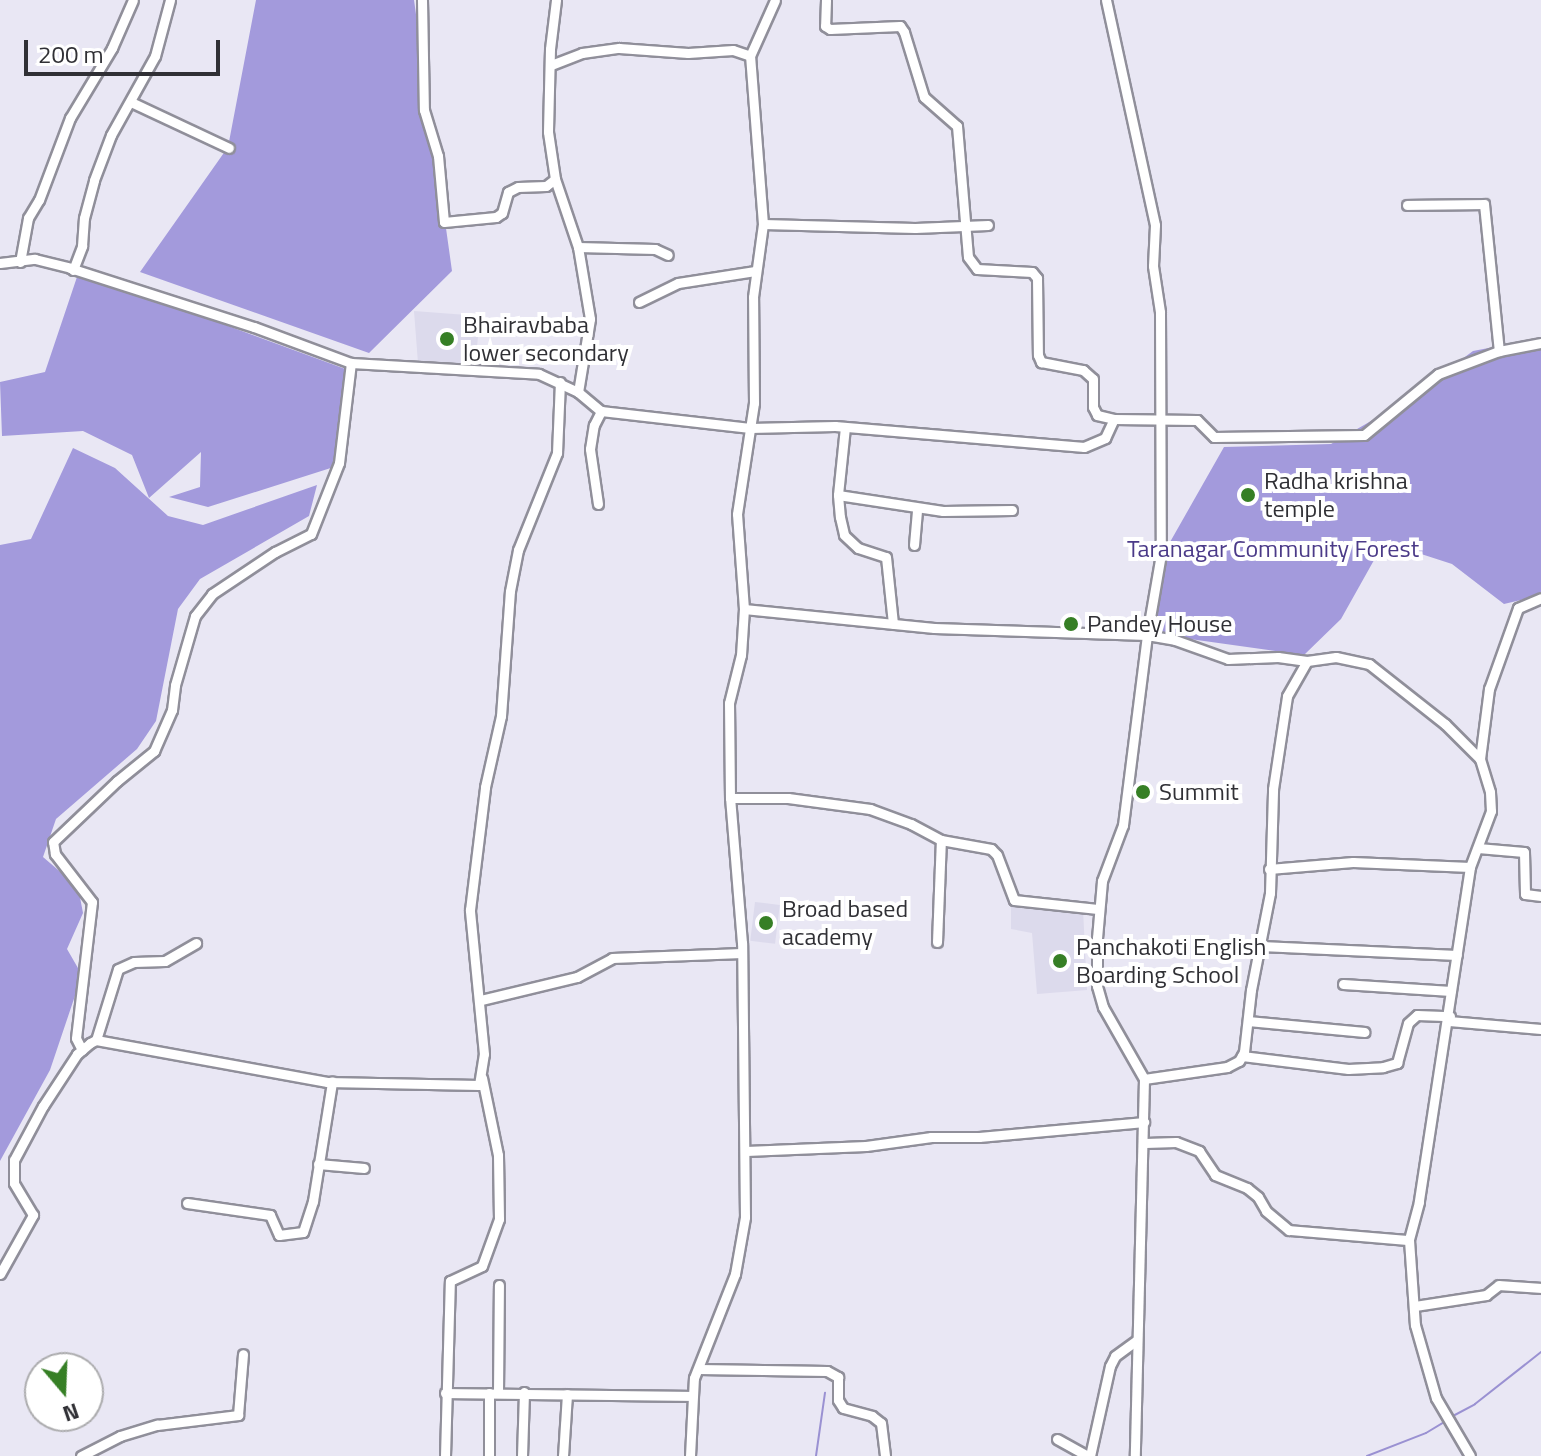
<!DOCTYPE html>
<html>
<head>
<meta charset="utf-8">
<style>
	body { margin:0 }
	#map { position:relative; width:1541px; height:1456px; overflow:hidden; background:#e9e7f4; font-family:"Titillium Web",sans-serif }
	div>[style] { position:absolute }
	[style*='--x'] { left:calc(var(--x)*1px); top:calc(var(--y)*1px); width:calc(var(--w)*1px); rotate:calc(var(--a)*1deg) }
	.built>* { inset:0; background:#dcdaec; transform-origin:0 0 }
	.forest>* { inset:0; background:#a39adc }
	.stream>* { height:2px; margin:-1px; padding:0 1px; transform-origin:1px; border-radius:1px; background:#9a91d2 }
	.roads { filter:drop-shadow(2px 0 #908f9a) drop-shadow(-2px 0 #908f9a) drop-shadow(0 2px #908f9a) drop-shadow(0 -2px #908f9a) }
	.minor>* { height:9px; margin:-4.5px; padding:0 4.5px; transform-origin:4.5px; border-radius:4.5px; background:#fff }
	.dots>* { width:22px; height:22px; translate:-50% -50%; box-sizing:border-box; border:4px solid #fff; border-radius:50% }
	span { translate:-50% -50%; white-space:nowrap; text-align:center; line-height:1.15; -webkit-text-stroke:8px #fff; paint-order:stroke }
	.poi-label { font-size:24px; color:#303035 }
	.left { translate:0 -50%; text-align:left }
	.park-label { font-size:24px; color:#4b3a88 }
	.north { position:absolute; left:24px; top:1352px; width:80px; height:80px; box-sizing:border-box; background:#fff; border:2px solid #acacae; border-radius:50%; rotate:161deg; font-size:22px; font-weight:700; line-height:32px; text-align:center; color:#303035 }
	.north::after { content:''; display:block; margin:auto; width:28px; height:36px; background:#367f25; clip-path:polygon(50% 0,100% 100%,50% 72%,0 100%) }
	.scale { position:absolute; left:24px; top:40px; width:196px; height:36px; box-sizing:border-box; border:4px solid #303035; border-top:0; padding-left:10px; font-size:24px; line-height:28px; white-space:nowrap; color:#303035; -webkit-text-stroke:6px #fff; paint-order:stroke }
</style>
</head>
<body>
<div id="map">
	<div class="built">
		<i style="clip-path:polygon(414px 311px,480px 316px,475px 367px,418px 363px)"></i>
		<i style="left:755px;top:902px;width:25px;height:39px;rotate:7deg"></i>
		<i style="clip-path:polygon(1060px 905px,1083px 909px,1087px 990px,1037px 994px,1032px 933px,1011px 929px,1011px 906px)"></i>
	</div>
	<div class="forest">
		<i style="clip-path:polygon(256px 0,414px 0,452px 271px,369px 353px,140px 272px,228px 147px)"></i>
		<i style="clip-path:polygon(79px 271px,348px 370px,337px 466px,208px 507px,169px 497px,200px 487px,201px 452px,149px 498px,132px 455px,83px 431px,2px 436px,0 382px,45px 372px)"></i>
		<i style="clip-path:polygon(1541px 338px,1541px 595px,1504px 604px,1452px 564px,1415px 552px,1378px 553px,1341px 619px,1304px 655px,1147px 633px,1157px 565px,1224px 447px,1331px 444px,1404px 402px,1473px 351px)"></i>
		<i style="clip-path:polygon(73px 448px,115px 468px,168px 516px,203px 525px,317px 485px,309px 516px,200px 579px,178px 609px,156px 721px,137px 749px,56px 819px,43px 857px,78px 887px,83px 913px,67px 949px,82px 975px,50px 1070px,0 1161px,0 545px,31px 539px)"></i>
	</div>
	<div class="stream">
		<i style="--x:1451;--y:1417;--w:27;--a:-28"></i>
		<i style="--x:1475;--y:1404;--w:84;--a:-38.2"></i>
		<i style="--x:816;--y:1456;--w:64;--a:-81.9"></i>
		<i style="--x:1367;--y:1456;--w:63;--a:-21.3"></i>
		<i style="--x:1426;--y:1433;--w:23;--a:-31"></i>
	</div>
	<div class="roads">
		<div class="minor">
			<i style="--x:422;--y:0;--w:110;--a:89"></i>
			<i style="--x:424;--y:110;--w:48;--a:73.1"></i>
			<i style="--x:438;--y:156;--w:66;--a:84.8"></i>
			<i style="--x:444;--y:222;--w:52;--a:-5.5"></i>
			<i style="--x:496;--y:217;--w:7;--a:-34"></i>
			<i style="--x:502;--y:213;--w:22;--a:-74"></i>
			<i style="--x:508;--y:192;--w:11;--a:-27"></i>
			<i style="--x:518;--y:187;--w:28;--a:-2"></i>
			<i style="--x:546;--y:186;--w:11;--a:-38"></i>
			<i style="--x:556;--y:0;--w:49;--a:97"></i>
			<i style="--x:550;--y:49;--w:83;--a:91.4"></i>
			<i style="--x:548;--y:132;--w:48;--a:81.5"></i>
			<i style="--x:555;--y:179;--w:72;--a:71.3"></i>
			<i style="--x:578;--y:247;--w:73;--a:80.5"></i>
			<i style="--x:590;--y:319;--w:74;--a:99.3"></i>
			<i style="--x:826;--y:0;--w:26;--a:92"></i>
			<i style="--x:825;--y:26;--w:6;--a:31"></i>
			<i style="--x:830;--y:29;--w:70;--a:-2.5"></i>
			<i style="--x:900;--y:26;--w:7;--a:56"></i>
			<i style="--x:904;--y:32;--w:68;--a:72.9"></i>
			<i style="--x:924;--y:97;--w:44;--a:41.3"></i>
			<i style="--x:957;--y:126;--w:131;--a:85.2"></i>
			<i style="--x:968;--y:257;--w:15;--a:53"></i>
			<i style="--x:977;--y:269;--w:55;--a:3.1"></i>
			<i style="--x:1032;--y:272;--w:8;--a:50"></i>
			<i style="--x:1037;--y:278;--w:77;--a:89.3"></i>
			<i style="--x:1038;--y:355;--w:8;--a:67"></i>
			<i style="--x:1041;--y:362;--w:43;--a:10.8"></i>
			<i style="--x:1083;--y:370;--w:13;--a:42"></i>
			<i style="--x:1093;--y:379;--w:28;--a:90"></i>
			<i style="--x:1093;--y:407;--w:9;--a:63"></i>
			<i style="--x:1097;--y:415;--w:17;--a:13"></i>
			<i style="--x:1114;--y:419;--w:83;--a:0.7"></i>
			<i style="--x:1197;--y:420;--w:24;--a:45"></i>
			<i style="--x:1214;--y:437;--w:150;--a:-0.8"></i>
			<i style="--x:1364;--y:435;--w:96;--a:-39.5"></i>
			<i style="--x:1438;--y:374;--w:65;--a:-20.7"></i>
			<i style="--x:1499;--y:351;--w:43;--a:-10.8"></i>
			<i style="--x:1106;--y:0;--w:230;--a:77.7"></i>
			<i style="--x:1155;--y:225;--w:41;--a:92.8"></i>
			<i style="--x:1153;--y:266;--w:47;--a:81.3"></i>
			<i style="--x:1160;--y:312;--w:242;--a:89.8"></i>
			<i style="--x:1161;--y:554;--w:82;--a:99.8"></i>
			<i style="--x:1147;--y:635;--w:192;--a:97.2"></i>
			<i style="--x:1123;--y:825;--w:60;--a:110.6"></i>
			<i style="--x:1102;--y:881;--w:57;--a:95"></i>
			<i style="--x:1097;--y:938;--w:48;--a:90"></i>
			<i style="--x:1097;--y:986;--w:22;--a:74"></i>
			<i style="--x:1103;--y:1007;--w:83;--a:60.3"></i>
			<i style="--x:1144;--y:1079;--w:377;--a:91.4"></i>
			<i style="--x:551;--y:65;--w:33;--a:-21"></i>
			<i style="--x:582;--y:53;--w:37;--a:-8"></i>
			<i style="--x:619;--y:48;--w:69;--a:4.1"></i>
			<i style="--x:688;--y:53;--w:45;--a:-3.8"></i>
			<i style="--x:733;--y:50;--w:18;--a:19"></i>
			<i style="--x:131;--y:102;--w:108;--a:25.1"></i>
			<i style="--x:1407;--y:205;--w:77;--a:-0.7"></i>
			<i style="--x:1484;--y:204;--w:148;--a:84.2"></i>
			<i style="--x:763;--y:224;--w:152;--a:1.5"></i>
			<i style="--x:915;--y:228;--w:73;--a:-2.4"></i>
			<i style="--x:578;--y:247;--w:77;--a:1.5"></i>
			<i style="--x:655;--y:249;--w:14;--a:25"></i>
			<i style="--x:20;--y:262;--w:45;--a:-79.7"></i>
			<i style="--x:28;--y:218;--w:21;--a:-59"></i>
			<i style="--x:39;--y:200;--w:88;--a:-69.3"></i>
			<i style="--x:70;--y:118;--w:82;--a:-59"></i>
			<i style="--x:112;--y:48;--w:52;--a:-66.4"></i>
			<i style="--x:0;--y:263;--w:35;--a:-7"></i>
			<i style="--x:35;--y:259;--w:36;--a:14"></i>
			<i style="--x:70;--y:268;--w:193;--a:17.8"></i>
			<i style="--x:254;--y:327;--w:103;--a:20.4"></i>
			<i style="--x:351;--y:363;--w:188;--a:3.3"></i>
			<i style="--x:539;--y:374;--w:43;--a:24.8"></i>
			<i style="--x:578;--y:392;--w:30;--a:40"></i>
			<i style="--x:601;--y:411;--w:150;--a:6.5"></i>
			<i style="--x:750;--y:428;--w:85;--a:-1.3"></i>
			<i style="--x:835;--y:426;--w:250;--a:4.8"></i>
			<i style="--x:1084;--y:447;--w:23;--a:-23"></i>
			<i style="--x:1105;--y:438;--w:21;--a:-65"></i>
			<i style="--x:73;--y:270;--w:26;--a:-69"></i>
			<i style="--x:82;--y:246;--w:28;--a:-86"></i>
			<i style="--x:84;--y:218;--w:39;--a:-75"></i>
			<i style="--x:94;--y:180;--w:48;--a:-69.3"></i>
			<i style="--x:111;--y:135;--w:90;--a:-60.9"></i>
			<i style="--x:155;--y:56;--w:58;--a:-75"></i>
			<i style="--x:639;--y:302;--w:43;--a:-26"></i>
			<i style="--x:678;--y:283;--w:78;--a:-8.9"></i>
			<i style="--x:845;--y:427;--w:68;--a:95.9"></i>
			<i style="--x:838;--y:495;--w:22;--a:85"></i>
			<i style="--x:840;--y:517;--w:18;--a:77"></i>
			<i style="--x:844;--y:535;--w:19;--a:43"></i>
			<i style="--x:858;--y:548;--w:29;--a:18"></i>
			<i style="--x:886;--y:557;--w:67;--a:84"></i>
			<i style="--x:838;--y:495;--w:106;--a:8.7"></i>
			<i style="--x:943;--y:511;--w:69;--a:-0.8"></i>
			<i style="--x:598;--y:504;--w:56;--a:-98.3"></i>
			<i style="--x:590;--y:449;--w:24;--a:-81"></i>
			<i style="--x:594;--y:425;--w:16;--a:-63"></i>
			<i style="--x:914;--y:545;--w:37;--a:-85"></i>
			<i style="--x:744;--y:609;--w:191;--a:5.7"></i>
			<i style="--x:934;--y:628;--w:213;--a:1.9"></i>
			<i style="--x:1147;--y:635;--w:28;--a:10"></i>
			<i style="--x:1175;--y:640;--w:56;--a:19.7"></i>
			<i style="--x:1228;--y:659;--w:50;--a:-2.3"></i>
			<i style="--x:1278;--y:657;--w:29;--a:8"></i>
			<i style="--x:1307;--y:661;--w:29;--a:-8"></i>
			<i style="--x:1336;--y:657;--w:34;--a:12"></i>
			<i style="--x:1369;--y:664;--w:97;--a:38.3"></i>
			<i style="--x:1445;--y:724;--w:49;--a:45"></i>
			<i style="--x:1480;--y:759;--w:34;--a:73"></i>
			<i style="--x:1490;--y:792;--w:19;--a:87"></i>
			<i style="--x:1491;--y:811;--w:60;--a:110.6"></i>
			<i style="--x:1470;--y:867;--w:339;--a:98.7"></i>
			<i style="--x:1419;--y:1202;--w:39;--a:105"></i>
			<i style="--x:1409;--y:1240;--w:85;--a:86"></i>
			<i style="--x:1415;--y:1325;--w:76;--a:74"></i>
			<i style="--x:1436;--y:1398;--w:67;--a:59.6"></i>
			<i style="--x:1480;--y:759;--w:71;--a:-82.7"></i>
			<i style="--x:1489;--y:689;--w:86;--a:-70.3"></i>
			<i style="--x:1518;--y:608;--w:25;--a:-23"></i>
			<i style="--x:730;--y:798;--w:58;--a:0"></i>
			<i style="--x:788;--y:798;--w:83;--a:7.6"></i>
			<i style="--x:870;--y:809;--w:44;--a:20.1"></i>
			<i style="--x:911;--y:824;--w:34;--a:28"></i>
			<i style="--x:941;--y:840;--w:51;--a:10.2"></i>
			<i style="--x:991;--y:849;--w:8;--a:45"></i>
			<i style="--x:997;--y:855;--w:48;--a:69.3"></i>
			<i style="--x:1014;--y:900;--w:84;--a:6.1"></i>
			<i style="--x:1478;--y:848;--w:46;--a:5"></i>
			<i style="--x:1524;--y:852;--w:42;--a:88.6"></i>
			<i style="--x:1525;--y:894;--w:16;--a:7"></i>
			<i style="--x:1269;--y:869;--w:84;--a:-4.8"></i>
			<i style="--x:1353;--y:862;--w:117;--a:2.4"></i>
			<i style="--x:937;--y:942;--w:102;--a:-87.8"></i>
			<i style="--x:1261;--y:946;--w:196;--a:2.6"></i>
			<i style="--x:1343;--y:984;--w:108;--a:3.7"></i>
			<i style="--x:481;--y:1000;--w:99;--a:-13.5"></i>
			<i style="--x:577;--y:977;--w:40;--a:-28"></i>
			<i style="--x:612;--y:958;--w:130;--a:-2.2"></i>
			<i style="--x:1248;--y:1021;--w:117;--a:5.4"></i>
			<i style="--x:1449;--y:1021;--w:92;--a:5"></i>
			<i style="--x:96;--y:1040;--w:74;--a:-72.8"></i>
			<i style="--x:118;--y:969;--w:17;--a:-24"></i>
			<i style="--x:134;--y:962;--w:31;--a:-2"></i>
			<i style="--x:165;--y:961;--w:36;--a:-30"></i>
			<i style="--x:82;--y:1050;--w:13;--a:-117"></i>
			<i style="--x:76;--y:1038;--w:137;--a:-83.3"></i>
			<i style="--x:92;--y:902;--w:61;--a:-127.6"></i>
			<i style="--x:55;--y:854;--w:12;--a:-99"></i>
			<i style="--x:53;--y:842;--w:88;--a:-43.6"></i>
			<i style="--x:117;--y:781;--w:48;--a:-39"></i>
			<i style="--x:154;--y:751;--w:45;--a:-66.3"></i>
			<i style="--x:172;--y:710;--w:25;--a:-83"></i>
			<i style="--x:175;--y:685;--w:72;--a:-73.8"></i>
			<i style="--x:195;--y:616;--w:28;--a:-52"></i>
			<i style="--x:212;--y:594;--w:76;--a:-33.7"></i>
			<i style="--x:275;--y:552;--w:40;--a:-26.6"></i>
			<i style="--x:311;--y:534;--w:76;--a:-68.5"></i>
			<i style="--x:339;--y:463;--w:101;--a:-83.2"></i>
			<i style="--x:1242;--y:1056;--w:107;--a:7"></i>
			<i style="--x:1348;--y:1069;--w:35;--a:-3"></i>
			<i style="--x:1383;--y:1067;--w:15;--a:-16"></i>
			<i style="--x:1397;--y:1063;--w:41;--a:-74.6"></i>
			<i style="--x:1408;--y:1023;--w:12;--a:-42"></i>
			<i style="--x:1417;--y:1015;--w:33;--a:2"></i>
			<i style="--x:1144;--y:1079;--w:84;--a:-8.2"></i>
			<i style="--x:1227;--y:1067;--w:13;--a:-27"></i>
			<i style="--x:1239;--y:1061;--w:10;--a:-61"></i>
			<i style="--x:1244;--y:1052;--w:62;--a:-83.6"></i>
			<i style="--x:1251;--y:990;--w:99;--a:-78.9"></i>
			<i style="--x:1270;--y:893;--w:104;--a:-88.3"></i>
			<i style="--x:1273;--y:789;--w:94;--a:-81.4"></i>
			<i style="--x:1287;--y:696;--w:40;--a:-60.3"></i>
			<i style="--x:1145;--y:1143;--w:31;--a:-2"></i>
			<i style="--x:1176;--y:1142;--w:25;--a:21"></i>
			<i style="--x:1199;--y:1151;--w:29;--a:56"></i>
			<i style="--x:1215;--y:1175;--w:35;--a:22"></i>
			<i style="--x:1247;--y:1188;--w:14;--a:39"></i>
			<i style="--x:1258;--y:1197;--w:16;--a:60"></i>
			<i style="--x:1266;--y:1211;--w:30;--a:40"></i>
			<i style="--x:1289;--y:1230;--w:120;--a:4.8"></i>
			<i style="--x:746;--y:1151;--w:120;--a:-2.4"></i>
			<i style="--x:866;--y:1146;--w:66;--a:-7.9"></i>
			<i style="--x:931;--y:1137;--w:48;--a:0"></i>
			<i style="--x:979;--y:1137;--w:166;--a:-5.2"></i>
			<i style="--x:318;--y:1164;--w:46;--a:5"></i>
			<i style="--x:187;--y:1203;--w:84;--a:8.2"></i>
			<i style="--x:270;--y:1215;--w:22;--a:66"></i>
			<i style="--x:279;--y:1235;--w:24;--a:-7"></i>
			<i style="--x:303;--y:1232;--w:33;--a:-72"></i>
			<i style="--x:313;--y:1201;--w:121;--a:-80.9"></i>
			<i style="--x:0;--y:1274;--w:68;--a:-60.8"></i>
			<i style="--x:33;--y:1215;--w:37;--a:-121"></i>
			<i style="--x:14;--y:1183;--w:23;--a:-90"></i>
			<i style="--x:14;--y:1160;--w:61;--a:-61.8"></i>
			<i style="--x:43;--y:1106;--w:62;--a:-56.8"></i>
			<i style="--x:77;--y:1054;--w:17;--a:-40"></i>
			<i style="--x:90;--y:1043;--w:7;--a:-27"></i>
			<i style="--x:96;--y:1040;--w:235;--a:10.3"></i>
			<i style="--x:327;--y:1082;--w:152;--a:1.1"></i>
			<i style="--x:479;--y:1085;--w:31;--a:-81"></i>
			<i style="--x:484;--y:1054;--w:145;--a:-95.6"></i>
			<i style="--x:470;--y:910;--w:124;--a:-83"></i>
			<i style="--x:485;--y:787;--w:73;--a:-77.3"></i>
			<i style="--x:501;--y:716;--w:125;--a:-85.9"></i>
			<i style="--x:510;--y:591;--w:42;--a:-79"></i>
			<i style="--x:518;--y:550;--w:105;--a:-68.1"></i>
			<i style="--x:557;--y:453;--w:71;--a:-87.6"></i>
			<i style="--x:1415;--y:1306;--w:72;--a:-8.8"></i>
			<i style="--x:1486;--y:1295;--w:16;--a:-38"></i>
			<i style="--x:1499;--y:1285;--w:42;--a:4.1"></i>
			<i style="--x:699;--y:1369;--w:128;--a:0.9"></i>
			<i style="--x:827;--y:1371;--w:13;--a:29"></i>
			<i style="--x:838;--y:1377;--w:23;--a:90"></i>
			<i style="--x:838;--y:1400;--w:9;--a:58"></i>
			<i style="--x:843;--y:1408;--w:30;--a:15"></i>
			<i style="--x:872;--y:1416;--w:11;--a:38"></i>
			<i style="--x:881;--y:1423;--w:33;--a:83"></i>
			<i style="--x:445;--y:1393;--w:247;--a:0.7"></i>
			<i style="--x:489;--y:1393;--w:63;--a:90"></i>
			<i style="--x:498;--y:1393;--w:108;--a:-89.5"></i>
			<i style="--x:1057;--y:1439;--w:35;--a:29"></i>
			<i style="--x:81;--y:1456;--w:44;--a:-27.1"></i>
			<i style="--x:120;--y:1436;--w:39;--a:-17"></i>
			<i style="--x:157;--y:1425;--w:82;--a:-7"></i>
			<i style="--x:238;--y:1415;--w:61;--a:-85.3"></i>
			<i style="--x:445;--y:1456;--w:175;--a:-88.4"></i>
			<i style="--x:450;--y:1281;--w:35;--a:-25"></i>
			<i style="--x:482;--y:1266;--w:50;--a:-70.1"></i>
			<i style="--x:499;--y:1219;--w:64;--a:-90.9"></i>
			<i style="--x:498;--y:1155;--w:79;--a:-101.7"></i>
			<i style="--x:522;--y:1456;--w:64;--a:-88.2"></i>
			<i style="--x:563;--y:1456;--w:62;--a:-86.3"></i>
			<i style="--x:690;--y:1456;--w:78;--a:-87.1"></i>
			<i style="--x:694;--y:1378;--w:112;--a:-68.5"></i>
			<i style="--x:735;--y:1274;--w:58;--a:-80"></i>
			<i style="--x:745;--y:1217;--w:274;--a:-90.6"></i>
			<i style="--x:742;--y:943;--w:145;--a:-94.7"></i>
			<i style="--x:730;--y:798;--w:95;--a:-90.6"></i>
			<i style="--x:729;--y:703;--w:49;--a:-76"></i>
			<i style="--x:741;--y:655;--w:46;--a:-86.3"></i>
			<i style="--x:744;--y:609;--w:95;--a:-94.2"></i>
			<i style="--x:737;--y:514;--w:112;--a:-81.3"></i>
			<i style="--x:754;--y:403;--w:106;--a:-90.5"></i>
			<i style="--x:753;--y:297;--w:74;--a:-82.2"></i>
			<i style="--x:763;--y:224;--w:169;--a:-94.4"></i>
			<i style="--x:750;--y:56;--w:61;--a:-65.9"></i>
			<i style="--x:1090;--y:1456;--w:92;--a:-77.5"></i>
			<i style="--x:1110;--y:1366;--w:11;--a:-63"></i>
			<i style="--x:1115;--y:1356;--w:26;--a:-36"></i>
		</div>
	</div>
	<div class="dots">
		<i style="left:447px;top:339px;background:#367f25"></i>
		<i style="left:1248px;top:495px;background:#367f25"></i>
		<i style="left:1071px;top:624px;background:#367f25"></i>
		<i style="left:1143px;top:792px;background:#367f25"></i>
		<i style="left:766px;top:923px;background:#367f25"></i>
		<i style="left:1060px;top:961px;background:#367f25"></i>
	</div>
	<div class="poi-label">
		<span class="left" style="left:463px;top:339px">Bhairavbaba<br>lower secondary</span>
		<span class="left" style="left:1264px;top:495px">Radha krishna<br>temple</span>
		<span class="left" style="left:1087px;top:624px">Pandey House</span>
		<span class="left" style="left:1159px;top:792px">Summit</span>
		<span class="left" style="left:782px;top:923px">Broad based<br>academy</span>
		<span class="left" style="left:1076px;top:961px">Panchakoti English<br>Boarding School</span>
	</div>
	<div class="park-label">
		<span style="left:1273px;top:549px">Taranagar Community Forest</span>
	</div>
	<div class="north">N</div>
	<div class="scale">200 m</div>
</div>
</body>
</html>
